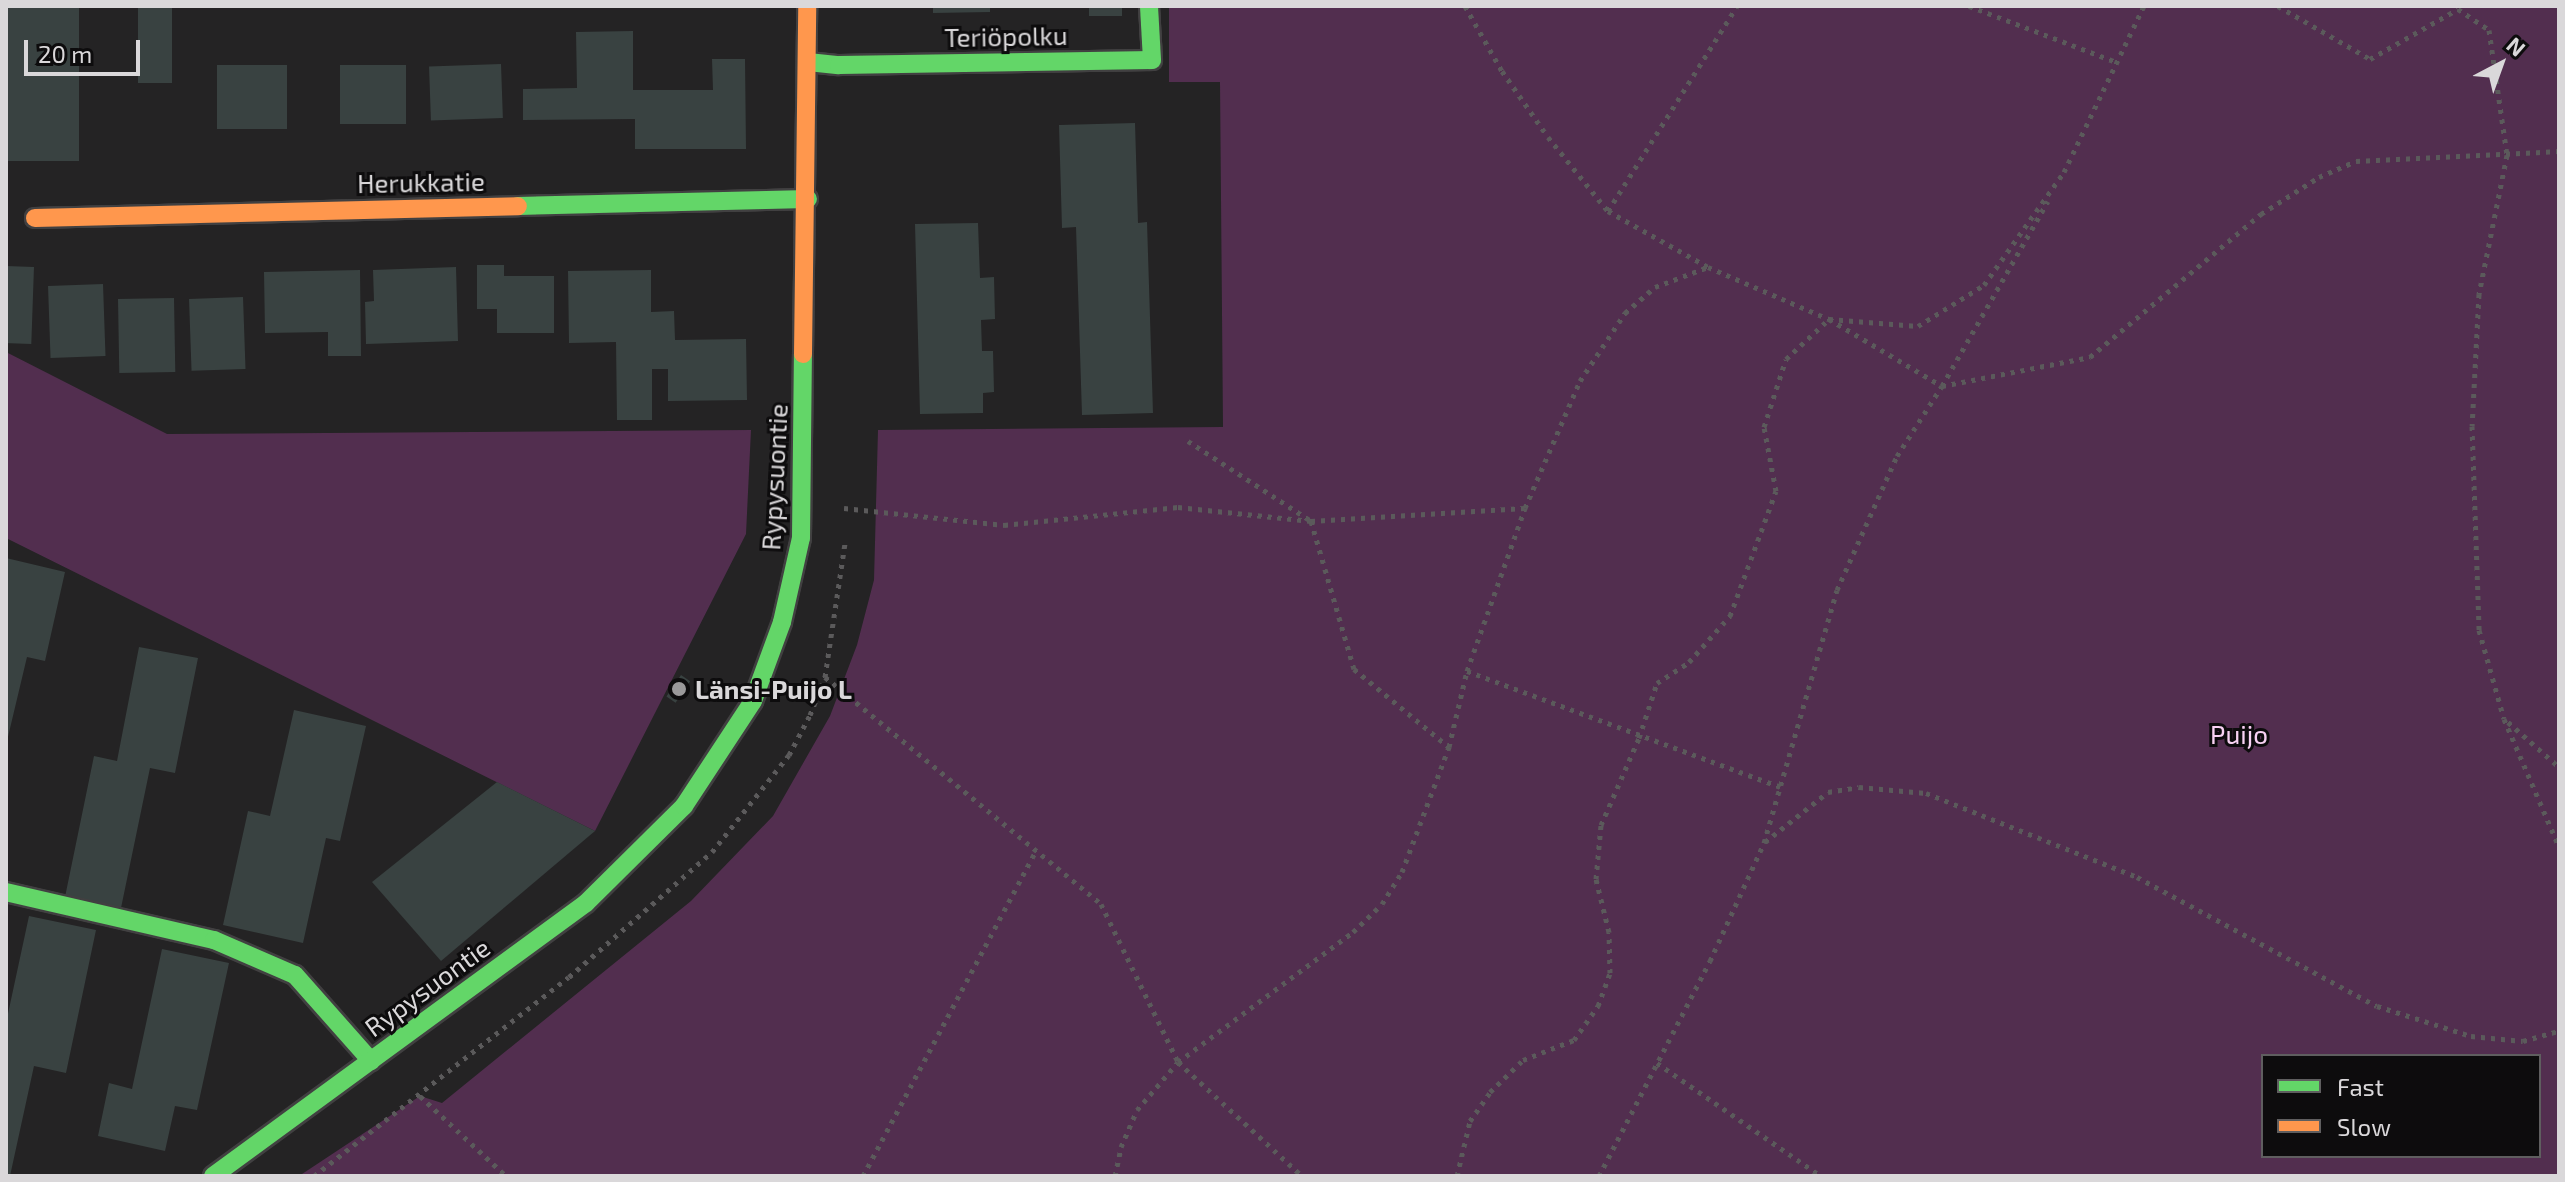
<!DOCTYPE html>
<html>
<head>
<meta charset="utf-8">
<style>
	body { margin:0 }
	#map { position:relative; width:2565px; height:1182px; overflow:hidden; background:#242324; font-family:"Exo 2",sans-serif }
	div>[style] { position:absolute }
	[style*='--x'] { left:calc(var(--x)*1px); top:calc(var(--y)*1px); width:calc(var(--w)*1px); rotate:calc(var(--a)*1deg) }
	.green>* { inset:0; background:#522e4f }
	.building>* { inset:0; background:#394241; transform-origin:0 0 }
	.path>* { height:5px; margin-top:-2.5px; transform-origin:0; background:repeating-linear-gradient(90deg,#5b5a5b 0 4px,transparent 0 10px) }
	.roads { filter:drop-shadow(2px 0 #414041) drop-shadow(-2px 0 #414041) drop-shadow(0 2px #414041) drop-shadow(0 -2px #414041) }
	.fast>* { height:18px; margin:-9px; padding:0 9px; transform-origin:9px; border-radius:9px; background:#63d668 }
	.slow>* { height:18px; margin:-9px; padding:0 9px; transform-origin:9px; border-radius:9px; background:#ff974d }
	.dots>* { width:22px; height:22px; translate:-50% -50%; box-sizing:border-box; border:4px solid #0d0c0d; border-radius:50% }
	span { translate:-50% -50%; white-space:nowrap; text-align:center; line-height:1.15; -webkit-text-stroke:6px #0d0c0d; paint-order:stroke }
	.street-label { font-size:26px; color:#dad8da }
	.poi-label { font-size:26px; color:#dad8da; font-weight:700 }
	.left { translate:0 -50%; text-align:left }
	.park-label { font-size:26px; color:#f8d1f3 }
	.frame { position:absolute; inset:0; border:8px solid #dad8da; pointer-events:none }
	.legend { position:absolute; left:2261px; top:1054px; width:280px; height:104px; box-sizing:border-box; background:#0d0c0d; border:2px solid #5f5e5f; margin:0; padding:10px 14px; list-style:none; font-size:24px; color:#dad8da }
	.legend li { display:flex; align-items:center; gap:16px; height:40px }
	.legend b { width:40px; border:2px solid #5f5e5f }
	.north { position:absolute; left:2461px; top:24px; width:80px; height:80px; -webkit-text-stroke:6px #0d0c0d; paint-order:stroke; rotate:41deg; font-size:22px; font-weight:700; line-height:32px; text-align:center; color:#dad8da }
	.north::after { content:''; display:block; margin:auto; width:28px; height:36px; background:#dad8da; clip-path:polygon(50% 0,100% 100%,50% 72%,0 100%) }
	.scale { position:absolute; left:24px; top:40px; width:116px; height:36px; box-sizing:border-box; border:4px solid #dad8da; border-top:0; padding-left:10px; font-size:24px; line-height:28px; white-space:nowrap; color:#dad8da; -webkit-text-stroke:6px #0d0c0d; paint-order:stroke }
</style>
</head>
<body>
<div id="map">
	<div class="green">
		<i style="clip-path:polygon(evenodd,1169px 6px,2559px 6px,2559px 1176px,299px 1176px,420px 1096px,442px 1103px,691px 901px,773px 816px,830px 716px,857px 645px,874px 580px,878px 430px,1223px 427px,1220px 82px,1169px 82px,1169px 6px,2263px 1056px,2539px 1056px,2539px 1156px,2263px 1156px,2263px 1056px)"></i>
		<i style="clip-path:polygon(6px 352px,167px 434px,751px 430px,746px 534px,595px 831px,6px 538px)"></i>
	</div>
	<div class="building">
		<i style="left:6px;top:6px;width:73px;height:155px"></i>
		<i style="left:138px;top:6px;width:34px;height:77px"></i>
		<i style="clip-path:polygon(933px 6px,990px 6px,990px 12px,933px 13px)"></i>
		<i style="left:1089px;top:6px;width:33px;height:10px"></i>
		<i style="clip-path:polygon(633px 31px,633px 90px,713px 90px,712px 59px,745px 59px,746px 149px,635px 149px,635px 119px,523px 120px,523px 89px,577px 88px,576px 32px)"></i>
		<i style="left:501px;top:64px;width:54px;height:72px;rotate:88deg"></i>
		<i style="left:287px;top:65px;width:64px;height:70px;rotate:90deg"></i>
		<i style="left:340px;top:65px;width:66px;height:59px"></i>
		<i style="clip-path:polygon(1135px 123px,1138px 223px,1147px 222px,1153px 413px,1082px 415px,1076px 227px,1062px 228px,1059px 125px)"></i>
		<i style="clip-path:polygon(978px 223px,980px 278px,994px 277px,995px 319px,981px 320px,982px 351px,993px 351px,994px 392px,983px 393px,983px 413px,920px 414px,915px 224px)"></i>
		<i style="clip-path:polygon(477px 265px,504px 265px,504px 276px,554px 276px,554px 333px,497px 333px,497px 309px,477px 309px)"></i>
		<i style="left:6px;top:266px;width:28px;height:77px;rotate:2deg"></i>
		<i style="clip-path:polygon(456px 267px,458px 341px,366px 344px,365px 302px,374px 301px,373px 270px)"></i>
		<i style="clip-path:polygon(360px 270px,361px 356px,328px 356px,328px 332px,265px 333px,264px 272px)"></i>
		<i style="clip-path:polygon(651px 270px,651px 312px,674px 311px,675px 340px,746px 339px,747px 400px,668px 401px,668px 369px,652px 369px,652px 420px,617px 420px,616px 342px,569px 343px,568px 271px)"></i>
		<i style="left:103px;top:284px;width:72px;height:55px;rotate:88deg"></i>
		<i style="left:243px;top:297px;width:72px;height:54px;rotate:88deg"></i>
		<i style="left:174px;top:298px;width:74px;height:56px;rotate:89deg"></i>
		<i style="clip-path:polygon(6px 558px,65px 572px,45px 661px,27px 657px,7px 741px)"></i>
		<i style="clip-path:polygon(139px 647px,198px 658px,175px 773px,150px 768px,121px 908px,65px 897px,94px 756px,117px 761px)"></i>
		<i style="left:681px;top:675px;width:11px;height:26px;rotate:34deg"></i>
		<i style="clip-path:polygon(294px 710px,366px 726px,340px 841px,326px 838px,303px 943px,223px 925px,248px 811px,270px 816px)"></i>
		<i style="clip-path:polygon(497px 782px,595px 831px,441px 961px,372px 882px)"></i>
		<i style="clip-path:polygon(29px 916px,96px 930px,66px 1073px,34px 1066px,10px 1176px,6px 1176px,6px 1023px)"></i>
		<i style="clip-path:polygon(162px 949px,229px 963px,197px 1110px,175px 1106px,165px 1151px,98px 1136px,109px 1083px,132px 1089px)"></i>
	</div>
	<div class="path">
		<i style="--x:1465;--y:6;--w:75;--a:60.4"></i>
		<i style="--x:1502;--y:71;--w:80;--a:55.1"></i>
		<i style="--x:1548;--y:137;--w:95;--a:51"></i>
		<i style="--x:1608;--y:211;--w:115;--a:29.2"></i>
		<i style="--x:1969;--y:6;--w:160;--a:20.8"></i>
		<i style="--x:2278;--y:6;--w:106;--a:29.9"></i>
		<i style="--x:2370;--y:59;--w:101;--a:-29.6"></i>
		<i style="--x:2458;--y:9;--w:37;--a:34"></i>
		<i style="--x:2489;--y:30;--w:126;--a:81.8"></i>
		<i style="--x:2507;--y:155;--w:142;--a:101.4"></i>
		<i style="--x:2479;--y:294;--w:132;--a:93"></i>
		<i style="--x:2472;--y:426;--w:204;--a:88"></i>
		<i style="--x:2479;--y:630;--w:92;--a:74.3"></i>
		<i style="--x:2504;--y:719;--w:139;--a:66.7"></i>
		<i style="--x:1608;--y:211;--w:242;--a:-57.8"></i>
		<i style="--x:1188;--y:441;--w:147;--a:33"></i>
		<i style="--x:1311;--y:521;--w:214;--a:-3.5"></i>
		<i style="--x:844;--y:508;--w:161;--a:6.1"></i>
		<i style="--x:1004;--y:525;--w:175;--a:-5.9"></i>
		<i style="--x:1178;--y:507;--w:134;--a:6"></i>
		<i style="--x:1311;--y:521;--w:154;--a:73.8"></i>
		<i style="--x:1354;--y:669;--w:123;--a:39.4"></i>
		<i style="--x:1467;--y:671;--w:334;--a:20.3"></i>
		<i style="--x:825;--y:677;--w:357;--a:39.4"></i>
		<i style="--x:1101;--y:904;--w:176;--a:64"></i>
		<i style="--x:1178;--y:1062;--w:168;--a:42.6"></i>
		<i style="--x:2508;--y:722;--w:68;--a:41.4"></i>
		<i style="--x:1765;--y:842;--w:80;--a:-38.4"></i>
		<i style="--x:1828;--y:792;--w:31;--a:-9"></i>
		<i style="--x:1859;--y:787;--w:67;--a:5.1"></i>
		<i style="--x:1926;--y:793;--w:227;--a:21.7"></i>
		<i style="--x:2137;--y:877;--w:272;--a:28.3"></i>
		<i style="--x:2377;--y:1006;--w:99;--a:17.7"></i>
		<i style="--x:2471;--y:1036;--w:52;--a:5.5"></i>
		<i style="--x:2523;--y:1041;--w:37;--a:-16"></i>
		<i style="--x:1657;--y:1063;--w:199;--a:34.6"></i>
		<i style="--x:420;--y:1096;--w:117;--a:42.9"></i>
		<i style="--x:314;--y:1176;--w:323;--a:-38"></i>
		<i style="--x:569;--y:977;--w:190;--a:-41.2"></i>
		<i style="--x:712;--y:852;--w:124;--a:-51.6"></i>
		<i style="--x:789;--y:755;--w:45;--a:-62.3"></i>
		<i style="--x:810;--y:715;--w:41;--a:-68.5"></i>
		<i style="--x:825;--y:677;--w:135;--a:-81.5"></i>
		<i style="--x:863;--y:1176;--w:369;--a:-62"></i>
		<i style="--x:1115;--y:1176;--w:30;--a:-78"></i>
		<i style="--x:1121;--y:1147;--w:40;--a:-66.6"></i>
		<i style="--x:1137;--y:1110;--w:63;--a:-49.5"></i>
		<i style="--x:1178;--y:1062;--w:218;--a:-36.6"></i>
		<i style="--x:1353;--y:932;--w:40;--a:-44"></i>
		<i style="--x:1382;--y:904;--w:38;--a:-58"></i>
		<i style="--x:1402;--y:872;--w:134;--a:-69.4"></i>
		<i style="--x:1449;--y:747;--w:78;--a:-76.7"></i>
		<i style="--x:1467;--y:671;--w:173;--a:-70.4"></i>
		<i style="--x:1525;--y:508;--w:138;--a:-66.6"></i>
		<i style="--x:1580;--y:381;--w:82;--a:-56.5"></i>
		<i style="--x:1625;--y:313;--w:40;--a:-41"></i>
		<i style="--x:1655;--y:287;--w:57;--a:-20.7"></i>
		<i style="--x:1708;--y:267;--w:132;--a:23.3"></i>
		<i style="--x:1829;--y:319;--w:131;--a:30.7"></i>
		<i style="--x:1942;--y:386;--w:151;--a:-11.1"></i>
		<i style="--x:2090;--y:357;--w:223;--a:-39.9"></i>
		<i style="--x:2261;--y:214;--w:69;--a:-32.5"></i>
		<i style="--x:2319;--y:177;--w:40;--a:-23.4"></i>
		<i style="--x:2356;--y:161;--w:203;--a:-2.8"></i>
		<i style="--x:1457;--y:1176;--w:57;--a:-76.7"></i>
		<i style="--x:1470;--y:1121;--w:35;--a:-55"></i>
		<i style="--x:1490;--y:1092;--w:46;--a:-44.1"></i>
		<i style="--x:1523;--y:1060;--w:55;--a:-21.4"></i>
		<i style="--x:1574;--y:1040;--w:42;--a:-54.8"></i>
		<i style="--x:1598;--y:1006;--w:35;--a:-70"></i>
		<i style="--x:1610;--y:973;--w:41;--a:-91.4"></i>
		<i style="--x:1609;--y:932;--w:55;--a:-103.8"></i>
		<i style="--x:1596;--y:879;--w:54;--a:-84.7"></i>
		<i style="--x:1601;--y:825;--w:95;--a:-66.4"></i>
		<i style="--x:1639;--y:738;--w:58;--a:-71.9"></i>
		<i style="--x:1657;--y:683;--w:38;--a:-33"></i>
		<i style="--x:1689;--y:662;--w:62;--a:-48.3"></i>
		<i style="--x:1730;--y:616;--w:133;--a:-69.8"></i>
		<i style="--x:1776;--y:491;--w:65;--a:-100.6"></i>
		<i style="--x:1764;--y:427;--w:71;--a:-72.1"></i>
		<i style="--x:1786;--y:359;--w:59;--a:-42.9"></i>
		<i style="--x:1829;--y:319;--w:89;--a:4.5"></i>
		<i style="--x:1918;--y:326;--w:78;--a:-31.8"></i>
		<i style="--x:1984;--y:285;--w:138;--a:-54.7"></i>
		<i style="--x:2064;--y:172;--w:184;--a:-64.3"></i>
		<i style="--x:1599;--y:1176;--w:242;--a:-62.7"></i>
		<i style="--x:1710;--y:961;--w:130;--a:-65.4"></i>
		<i style="--x:1764;--y:843;--w:263;--a:-73.9"></i>
		<i style="--x:1837;--y:590;--w:147;--a:-65.9"></i>
		<i style="--x:1897;--y:456;--w:83;--a:-57.3"></i>
		<i style="--x:1942;--y:386;--w:213;--a:-60.2"></i>
	</div>
	<div class="roads">
		<div class="fast">
			<i style="--x:808;--y:62;--w:31;--a:6"></i>
			<i style="--x:839;--y:65;--w:313;--a:-0.9"></i>
			<i style="--x:1152;--y:60;--w:54;--a:-93.2"></i>
			<i style="--x:518;--y:206;--w:290;--a:-1.4"></i>
			<i style="--x:6;--y:892;--w:213;--a:13"></i>
			<i style="--x:214;--y:940;--w:88;--a:23.4"></i>
			<i style="--x:295;--y:975;--w:115;--a:48.5"></i>
			<i style="--x:213;--y:1176;--w:462;--a:-36.2"></i>
			<i style="--x:586;--y:903;--w:138;--a:-44.7"></i>
			<i style="--x:684;--y:806;--w:126;--a:-56.7"></i>
			<i style="--x:753;--y:701;--w:84;--a:-69.8"></i>
			<i style="--x:782;--y:622;--w:86;--a:-77.3"></i>
			<i style="--x:801;--y:538;--w:184;--a:-89.4"></i>
		</div>
		<div class="slow">
			<i style="--x:35;--y:218;--w:483;--a:-1.4"></i>
			<i style="--x:803;--y:354;--w:348;--a:-89.3"></i>
		</div>
	</div>
	<div class="dots">
		<i style="left:679px;top:689px;background:#9a999a"></i>
	</div>
	<div class="street-label">
		<span style="left:1006px;top:36px;rotate:-1deg">Teriöpolku</span>
		<span style="left:421px;top:182px;rotate:-1deg">Herukkatie</span>
		<span style="left:774px;top:477px;rotate:-87deg">Rypysuontie</span>
		<span style="left:427px;top:987px;rotate:-36deg">Rypysuontie</span>
	</div>
	<div class="poi-label">
		<span class="left" style="left:695px;top:689px">Länsi-Puijo L</span>
	</div>
	<div class="park-label">
		<span style="left:2239px;top:734px">Puijo</span>
	</div>
	<div class="frame"></div>
	<ul class="legend">
	<li><b style="height:10px;background:#63d668"></b>Fast</li>
	<li><b style="height:10px;background:#ff974d"></b>Slow</li>
	</ul>
	<div class="north">N</div>
	<div class="scale">20 m</div>
</div>
</body>
</html>
